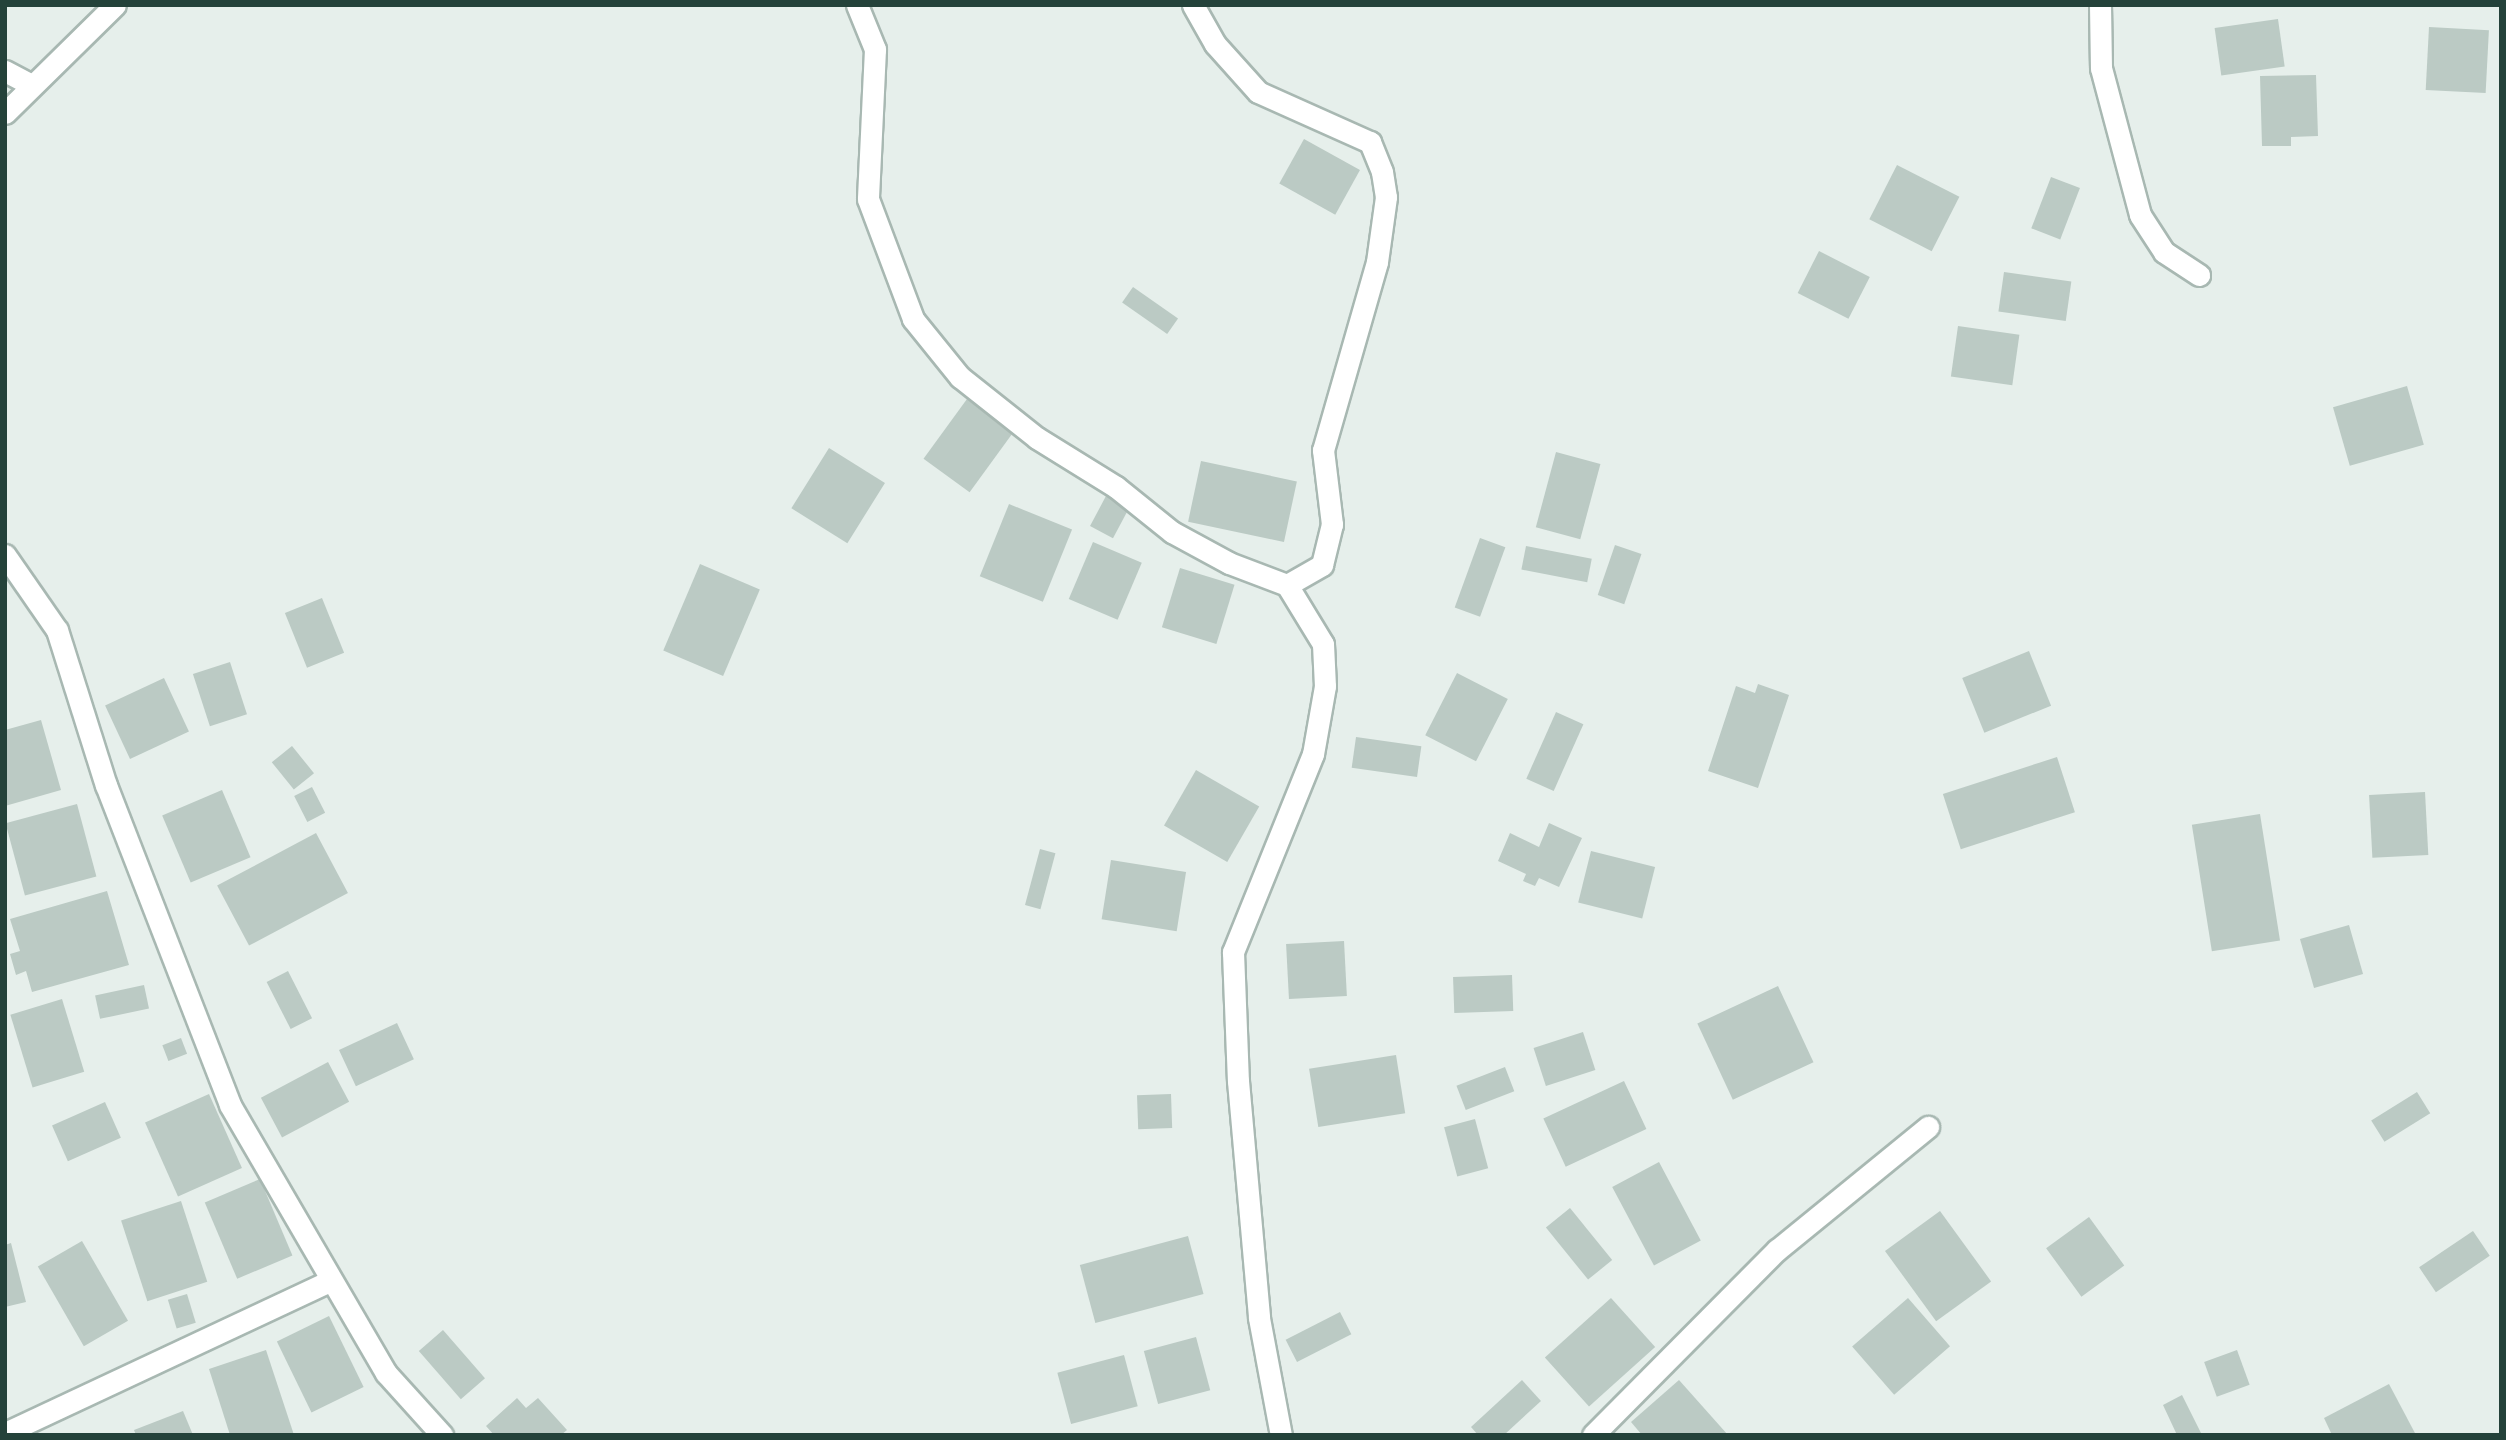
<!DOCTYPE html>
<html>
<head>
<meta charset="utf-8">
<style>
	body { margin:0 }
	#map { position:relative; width:2506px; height:1440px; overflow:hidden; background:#e6efeb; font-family:Quicksand,sans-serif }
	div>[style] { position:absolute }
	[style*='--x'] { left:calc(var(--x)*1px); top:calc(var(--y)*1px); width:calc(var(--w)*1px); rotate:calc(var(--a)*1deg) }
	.building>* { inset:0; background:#bbcac4; transform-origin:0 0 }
	.roads { filter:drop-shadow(2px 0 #a8b8b2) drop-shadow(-2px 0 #a8b8b2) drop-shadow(0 2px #a8b8b2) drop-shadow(0 -2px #a8b8b2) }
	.minor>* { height:21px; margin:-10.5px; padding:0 10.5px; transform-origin:10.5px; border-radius:10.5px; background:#fff }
	.tertiary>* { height:21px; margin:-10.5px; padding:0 10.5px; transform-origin:10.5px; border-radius:10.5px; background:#fff }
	span { translate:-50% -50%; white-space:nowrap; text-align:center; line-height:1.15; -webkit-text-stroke:5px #f7fbf9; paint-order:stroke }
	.frame { position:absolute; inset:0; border:7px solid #24423a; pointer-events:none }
</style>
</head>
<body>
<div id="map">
	<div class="building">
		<i style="left:2278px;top:19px;width:48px;height:64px;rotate:82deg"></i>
		<i style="left:2429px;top:27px;width:60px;height:63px;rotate:3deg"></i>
		<i style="clip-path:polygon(2316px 75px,2318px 136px,2291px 137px,2291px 146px,2262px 146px,2260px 76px)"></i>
		<i style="left:1304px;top:139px;width:64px;height:51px;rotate:29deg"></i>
		<i style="left:1897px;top:165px;width:70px;height:61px;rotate:27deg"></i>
		<i style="left:2051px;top:177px;width:31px;height:55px;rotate:21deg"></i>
		<i style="left:1819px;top:251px;width:57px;height:47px;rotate:27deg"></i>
		<i style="left:2004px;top:272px;width:68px;height:40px;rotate:8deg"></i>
		<i style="left:1133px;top:287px;width:55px;height:19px;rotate:35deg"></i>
		<i style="left:1958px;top:326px;width:62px;height:51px;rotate:8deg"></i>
		<i style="left:2407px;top:386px;width:61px;height:77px;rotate:74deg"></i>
		<i style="left:967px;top:399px;width:57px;height:74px;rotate:36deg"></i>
		<i style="left:829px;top:448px;width:66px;height:71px;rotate:32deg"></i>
		<i style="left:1556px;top:452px;width:46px;height:78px;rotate:15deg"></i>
		<i style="left:1201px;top:461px;width:98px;height:62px;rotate:12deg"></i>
		<i style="left:1106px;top:496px;width:26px;height:34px;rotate:28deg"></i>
		<i style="left:1009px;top:504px;width:68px;height:78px;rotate:22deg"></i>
		<i style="left:1480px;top:538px;width:27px;height:74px;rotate:20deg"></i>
		<i style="left:1093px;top:542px;width:53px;height:62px;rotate:23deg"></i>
		<i style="left:1615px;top:545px;width:28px;height:53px;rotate:19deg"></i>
		<i style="left:1526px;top:546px;width:67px;height:24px;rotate:11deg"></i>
		<i style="left:700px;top:564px;width:65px;height:94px;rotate:23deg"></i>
		<i style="left:1180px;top:568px;width:57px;height:62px;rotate:17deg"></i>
		<i style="left:322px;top:598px;width:59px;height:40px;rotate:68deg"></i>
		<i style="left:2029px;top:651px;width:59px;height:72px;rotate:68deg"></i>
		<i style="left:230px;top:662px;width:55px;height:39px;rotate:72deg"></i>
		<i style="left:1457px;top:673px;width:57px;height:70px;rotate:27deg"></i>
		<i style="left:164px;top:678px;width:59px;height:65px;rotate:65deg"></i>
		<i style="clip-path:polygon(1758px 684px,1789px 695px,1758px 788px,1708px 771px,1736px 686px,1755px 693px)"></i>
		<i style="left:1556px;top:712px;width:30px;height:73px;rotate:24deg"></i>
		<i style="clip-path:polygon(41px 720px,61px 790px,5px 806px,5px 730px)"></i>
		<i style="left:1356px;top:737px;width:66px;height:31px;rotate:8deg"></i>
		<i style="left:292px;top:746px;width:35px;height:26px;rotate:51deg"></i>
		<i style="left:2057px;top:757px;width:58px;height:120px;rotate:72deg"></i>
		<i style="left:1196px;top:770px;width:73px;height:64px;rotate:30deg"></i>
		<i style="left:312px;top:787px;width:29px;height:20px;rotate:63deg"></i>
		<i style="left:222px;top:790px;width:73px;height:65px;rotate:67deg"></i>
		<i style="left:2425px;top:792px;width:63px;height:56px;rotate:87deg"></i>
		<i style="left:77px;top:804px;width:75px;height:74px;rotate:75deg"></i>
		<i style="left:2260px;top:814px;width:128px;height:69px;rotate:81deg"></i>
		<i style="clip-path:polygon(1549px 823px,1582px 838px,1559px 887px,1539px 878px,1535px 886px,1523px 881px,1526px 874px,1498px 861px,1510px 833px,1539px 847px)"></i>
		<i style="left:316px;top:833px;width:68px;height:112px;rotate:62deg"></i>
		<i style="left:1040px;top:849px;width:16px;height:58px;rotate:15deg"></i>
		<i style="left:1591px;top:851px;width:66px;height:53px;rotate:14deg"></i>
		<i style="left:1111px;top:860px;width:76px;height:60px;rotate:9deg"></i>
		<i style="clip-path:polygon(107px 891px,129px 965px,32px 992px,26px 971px,16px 975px,10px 954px,20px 951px,10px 919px)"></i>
		<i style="left:2349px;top:925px;width:51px;height:51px;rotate:74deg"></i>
		<i style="left:1344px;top:941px;width:55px;height:58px;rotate:87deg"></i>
		<i style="left:288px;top:971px;width:53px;height:24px;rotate:63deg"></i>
		<i style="left:1512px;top:975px;width:36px;height:59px;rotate:88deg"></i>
		<i style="left:144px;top:985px;width:24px;height:50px;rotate:78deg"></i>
		<i style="left:1778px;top:986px;width:84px;height:89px;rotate:65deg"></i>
		<i style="left:62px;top:999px;width:76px;height:54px;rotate:73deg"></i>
		<i style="left:397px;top:1023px;width:40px;height:64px;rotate:65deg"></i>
		<i style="left:1583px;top:1032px;width:40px;height:52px;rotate:72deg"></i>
		<i style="left:181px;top:1038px;width:17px;height:20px;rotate:69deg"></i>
		<i style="left:1396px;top:1055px;width:59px;height:88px;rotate:81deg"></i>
		<i style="left:328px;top:1062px;width:45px;height:76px;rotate:62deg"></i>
		<i style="left:1505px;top:1067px;width:26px;height:52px;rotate:69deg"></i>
		<i style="left:1624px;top:1081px;width:53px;height:89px;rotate:65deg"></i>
		<i style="left:2417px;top:1092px;width:25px;height:54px;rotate:58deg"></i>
		<i style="left:209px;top:1094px;width:81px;height:70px;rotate:66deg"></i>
		<i style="left:1171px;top:1094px;width:34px;height:34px;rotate:88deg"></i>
		<i style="left:105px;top:1102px;width:39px;height:58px;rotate:66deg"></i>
		<i style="left:1475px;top:1119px;width:51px;height:32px;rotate:75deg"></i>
		<i style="left:1659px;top:1162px;width:89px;height:53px;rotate:62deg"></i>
		<i style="left:260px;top:1179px;width:83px;height:60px;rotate:67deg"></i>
		<i style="left:181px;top:1201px;width:85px;height:63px;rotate:72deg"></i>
		<i style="left:1570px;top:1208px;width:67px;height:31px;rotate:51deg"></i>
		<i style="left:1940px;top:1211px;width:87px;height:68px;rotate:54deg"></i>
		<i style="left:2089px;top:1217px;width:60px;height:53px;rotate:54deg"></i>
		<i style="left:2473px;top:1231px;width:30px;height:65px;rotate:56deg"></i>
		<i style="left:1188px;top:1236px;width:60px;height:112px;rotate:75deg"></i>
		<i style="left:82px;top:1241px;width:92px;height:51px;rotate:60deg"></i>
		<i style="clip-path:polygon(11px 1243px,26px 1302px,5px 1307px,5px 1245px)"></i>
		<i style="left:187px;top:1294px;width:30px;height:20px;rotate:73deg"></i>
		<i style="left:1611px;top:1298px;width:66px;height:89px;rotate:48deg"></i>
		<i style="left:1908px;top:1298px;width:64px;height:74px;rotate:49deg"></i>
		<i style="left:1340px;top:1312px;width:25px;height:61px;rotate:63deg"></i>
		<i style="left:329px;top:1316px;width:79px;height:58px;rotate:64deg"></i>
		<i style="left:443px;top:1330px;width:64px;height:32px;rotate:49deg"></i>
		<i style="left:1196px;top:1337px;width:55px;height:54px;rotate:75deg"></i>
		<i style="clip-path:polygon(266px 1350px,294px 1435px,230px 1435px,209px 1369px)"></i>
		<i style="left:2237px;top:1350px;width:37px;height:35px;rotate:70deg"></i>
		<i style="left:1124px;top:1355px;width:53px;height:69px;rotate:75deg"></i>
		<i style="clip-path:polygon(1522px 1380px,1541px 1401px,1504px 1435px,1478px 1435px,1471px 1427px)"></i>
		<i style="clip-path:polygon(1679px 1380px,1728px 1435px,1642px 1435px,1631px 1422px)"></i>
		<i style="clip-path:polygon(2389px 1384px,2416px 1435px,2332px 1435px,2324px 1418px)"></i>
		<i style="clip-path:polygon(2182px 1395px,2202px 1435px,2177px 1435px,2163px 1405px)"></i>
		<i style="clip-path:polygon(517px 1398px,526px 1408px,538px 1398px,567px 1430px,561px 1435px,494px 1435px,486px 1426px)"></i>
		<i style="clip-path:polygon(183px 1411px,193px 1435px,136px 1435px,134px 1430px)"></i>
	</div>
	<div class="roads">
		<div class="minor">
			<i style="--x:857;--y:5;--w:48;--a:67.8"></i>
			<i style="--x:875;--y:49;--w:150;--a:92.7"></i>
			<i style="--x:868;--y:199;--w:128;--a:69.4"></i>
			<i style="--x:913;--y:319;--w:75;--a:51"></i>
			<i style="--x:960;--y:377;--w:98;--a:38.4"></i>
			<i style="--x:1037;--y:438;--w:93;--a:31.8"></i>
			<i style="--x:1116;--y:487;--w:72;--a:38.8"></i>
			<i style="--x:1172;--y:532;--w:65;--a:28.5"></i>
			<i style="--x:1229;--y:563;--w:62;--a:20.8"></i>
			<i style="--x:1287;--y:585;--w:69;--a:58.6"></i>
			<i style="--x:1323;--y:644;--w:42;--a:87.3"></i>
			<i style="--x:1325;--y:686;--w:69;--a:100"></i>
			<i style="--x:1313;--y:754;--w:214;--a:112"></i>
			<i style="--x:1233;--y:952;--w:129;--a:87.8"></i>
			<i style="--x:1238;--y:1081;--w:238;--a:84.9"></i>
			<i style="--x:1259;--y:1318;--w:119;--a:79.4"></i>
			<i style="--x:1193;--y:5;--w:45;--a:60.6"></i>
			<i style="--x:1215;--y:44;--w:64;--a:48.1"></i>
			<i style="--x:1258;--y:92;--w:123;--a:24.1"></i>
			<i style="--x:1370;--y:142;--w:32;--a:68"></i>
			<i style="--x:1382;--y:172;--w:25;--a:81"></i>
			<i style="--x:1386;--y:197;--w:66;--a:97.9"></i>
			<i style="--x:1377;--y:262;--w:196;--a:106"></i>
			<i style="--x:1323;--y:450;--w:75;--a:83.1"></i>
			<i style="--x:1332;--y:524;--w:42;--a:103.7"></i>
			<i style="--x:1322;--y:565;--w:40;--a:150.3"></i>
			<i style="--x:2100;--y:5;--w:63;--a:89.1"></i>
			<i style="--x:2101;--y:68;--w:152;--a:75.1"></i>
			<i style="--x:2140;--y:215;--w:44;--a:57"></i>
			<i style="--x:2164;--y:252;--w:42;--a:33.3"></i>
			<i style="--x:5;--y:71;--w:30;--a:28"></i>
			<i style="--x:5;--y:555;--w:91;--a:55.3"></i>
			<i style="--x:57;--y:630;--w:163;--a:72.5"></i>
			<i style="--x:106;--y:785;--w:343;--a:68.8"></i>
			<i style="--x:230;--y:1105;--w:310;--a:59.8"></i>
			<i style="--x:386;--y:1373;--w:84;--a:47.9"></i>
			<i style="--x:5;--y:1433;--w:358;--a:-25.1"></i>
			<i style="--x:1593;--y:1435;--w:261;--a:-45.2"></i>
			<i style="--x:1777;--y:1250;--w:195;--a:-39.2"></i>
		</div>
		<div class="tertiary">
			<i style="--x:5;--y:113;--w:154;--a:-44.5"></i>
		</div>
	</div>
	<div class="frame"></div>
</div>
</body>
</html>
